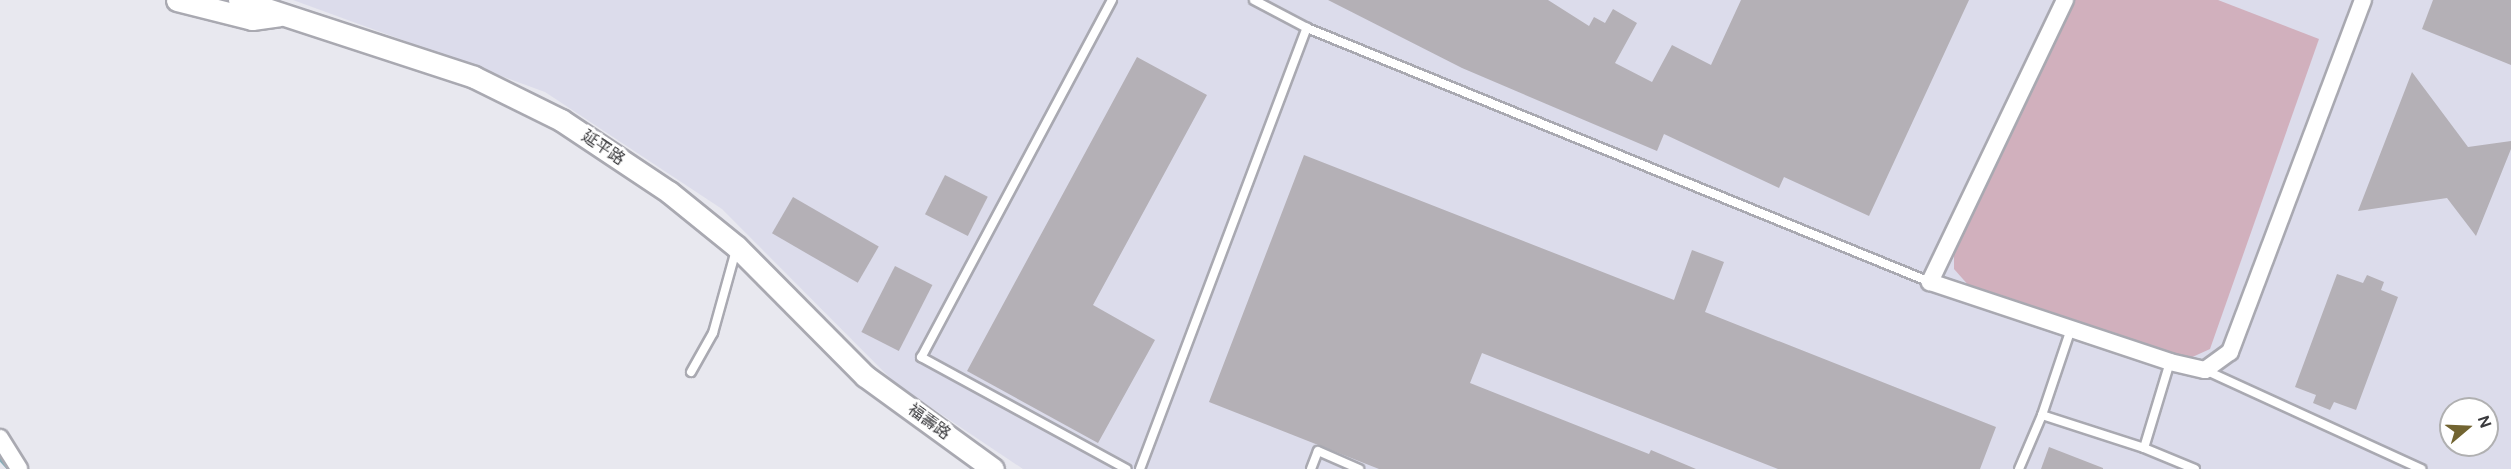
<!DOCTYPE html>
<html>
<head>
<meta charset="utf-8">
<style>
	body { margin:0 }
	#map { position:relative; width:2511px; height:469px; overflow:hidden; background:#e8e8ef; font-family:"DM Sans","Noto Sans TC",sans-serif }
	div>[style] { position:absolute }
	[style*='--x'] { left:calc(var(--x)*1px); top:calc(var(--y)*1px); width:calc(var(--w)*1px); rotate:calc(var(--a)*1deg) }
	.built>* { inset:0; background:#dcdceb }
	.green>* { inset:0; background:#d1b0bd }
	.stream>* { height:5px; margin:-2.5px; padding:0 2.5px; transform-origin:2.5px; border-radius:2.5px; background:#85adb8 }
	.building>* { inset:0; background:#b4b0b6; transform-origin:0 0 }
	.roads { filter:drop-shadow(2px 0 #a9a9b1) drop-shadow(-2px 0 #a9a9b1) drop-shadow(0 2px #a9a9b1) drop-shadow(0 -2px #a9a9b1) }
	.service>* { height:8px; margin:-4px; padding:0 4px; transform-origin:4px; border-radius:4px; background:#fff }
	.minor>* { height:16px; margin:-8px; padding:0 8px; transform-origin:8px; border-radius:8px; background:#fff }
	.tertiary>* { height:21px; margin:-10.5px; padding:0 10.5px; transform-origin:10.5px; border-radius:10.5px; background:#fff }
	span { translate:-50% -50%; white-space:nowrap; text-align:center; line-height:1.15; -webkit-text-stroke:6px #fff; paint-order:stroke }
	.street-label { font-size:16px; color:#3a3a3d }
	.north { position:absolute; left:2439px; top:397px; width:60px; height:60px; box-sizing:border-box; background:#fff; border:2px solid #b0b0b1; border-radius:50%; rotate:71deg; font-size:16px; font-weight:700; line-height:24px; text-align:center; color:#3a3a3d }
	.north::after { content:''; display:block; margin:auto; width:21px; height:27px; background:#726431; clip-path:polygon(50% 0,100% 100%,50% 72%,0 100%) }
</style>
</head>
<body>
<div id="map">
	<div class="built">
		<i style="clip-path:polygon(evenodd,293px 0,2511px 0,2511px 469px,1023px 469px,896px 384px,722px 209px,545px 92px,293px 0,2451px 409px,2487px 409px,2487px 445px,2451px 445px,2451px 409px)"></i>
	</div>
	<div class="green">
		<i style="clip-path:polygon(2073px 0,2218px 0,2319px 39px,2210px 349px,2188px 359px,1970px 287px,1954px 269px,1954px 255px)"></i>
	</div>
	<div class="stream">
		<i style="--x:0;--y:458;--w:15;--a:48"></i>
	</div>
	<div class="building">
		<i style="clip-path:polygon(1328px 0,1548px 0,1589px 26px,1594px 17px,1605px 23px,1613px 9px,1637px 23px,1615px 63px,1652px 82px,1672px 45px,1711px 65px,1741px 0,1969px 0,1869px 216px,1784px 177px,1779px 188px,1664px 134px,1657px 151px,1462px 68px)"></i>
		<i style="clip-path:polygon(2433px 0,2511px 0,2511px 65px,2422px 29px)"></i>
		<i style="clip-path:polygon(1137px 57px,1207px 95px,1093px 305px,1155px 340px,1098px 443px,967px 371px)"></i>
		<i style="clip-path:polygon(2412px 72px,2468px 147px,2511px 141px,2511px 149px,2476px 236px,2447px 198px,2358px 211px)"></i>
		<i style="clip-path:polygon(1304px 155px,1674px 300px,1692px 250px,1724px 262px,1705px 312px,1996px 427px,1980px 469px,1778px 469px,1482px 353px,1470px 383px,1649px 454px,1651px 450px,1696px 469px,1379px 469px,1209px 402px)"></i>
		<i style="left:945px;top:175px;width:48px;height:44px;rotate:27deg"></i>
		<i style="left:793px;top:197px;width:99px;height:42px;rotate:30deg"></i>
		<i style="left:895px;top:266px;width:42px;height:74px;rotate:27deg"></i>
		<i style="clip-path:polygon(2337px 274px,2363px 283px,2367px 275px,2384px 282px,2381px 290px,2398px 297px,2356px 410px,2334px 402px,2330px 410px,2313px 403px,2316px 395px,2295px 387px)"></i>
		<i style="clip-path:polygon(2049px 447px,2103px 468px,2103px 469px,2041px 469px)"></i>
	</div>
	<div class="roads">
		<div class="service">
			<i style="--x:1112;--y:0;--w:405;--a:118.1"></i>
			<i style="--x:921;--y:357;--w:234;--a:28.6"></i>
			<i style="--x:1254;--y:0;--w:60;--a:27.8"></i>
			<i style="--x:1307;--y:28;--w:673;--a:22.18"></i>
			<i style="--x:2205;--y:370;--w:238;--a:24.6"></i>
			<i style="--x:691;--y:372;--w:45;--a:-60.6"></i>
			<i style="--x:713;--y:333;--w:86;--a:-74.5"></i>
			<i style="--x:2042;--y:415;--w:107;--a:17.9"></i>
			<i style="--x:2144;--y:448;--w:55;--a:22.4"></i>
			<i style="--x:2144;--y:448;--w:90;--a:-73.2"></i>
			<i style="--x:1140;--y:469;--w:472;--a:-69.3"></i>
			<i style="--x:1311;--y:469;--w:19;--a:-69"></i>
			<i style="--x:1318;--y:451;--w:45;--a:23.7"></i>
			<i style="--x:2019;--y:469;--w:59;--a:-66.9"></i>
			<i style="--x:2042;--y:415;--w:91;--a:-71.4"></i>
		</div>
		<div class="minor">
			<i style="--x:2065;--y:0;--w:313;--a:115.6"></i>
			<i style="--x:1930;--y:282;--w:253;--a:18.4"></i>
			<i style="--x:2170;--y:362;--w:36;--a:13"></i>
			<i style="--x:2205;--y:370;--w:31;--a:-36"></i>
			<i style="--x:2230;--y:352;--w:376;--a:-69.3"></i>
			<i style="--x:0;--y:438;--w:36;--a:58"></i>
		</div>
		<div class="tertiary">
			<i style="--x:177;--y:0;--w:77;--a:14.2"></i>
			<i style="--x:252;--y:19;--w:27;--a:-8"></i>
			<i style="--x:239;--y:0;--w:247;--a:18.1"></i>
			<i style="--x:474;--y:77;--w:97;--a:26.3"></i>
			<i style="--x:561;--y:120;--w:130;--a:33.7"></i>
			<i style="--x:669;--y:192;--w:87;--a:39"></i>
			<i style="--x:737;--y:247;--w:182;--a:45.2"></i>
			<i style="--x:865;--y:376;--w:158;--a:36"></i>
		</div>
	</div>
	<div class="street-label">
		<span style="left:603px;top:148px;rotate:34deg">延平路</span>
		<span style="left:929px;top:422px;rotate:36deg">福壽路</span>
	</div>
	<div class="north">N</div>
</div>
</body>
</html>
